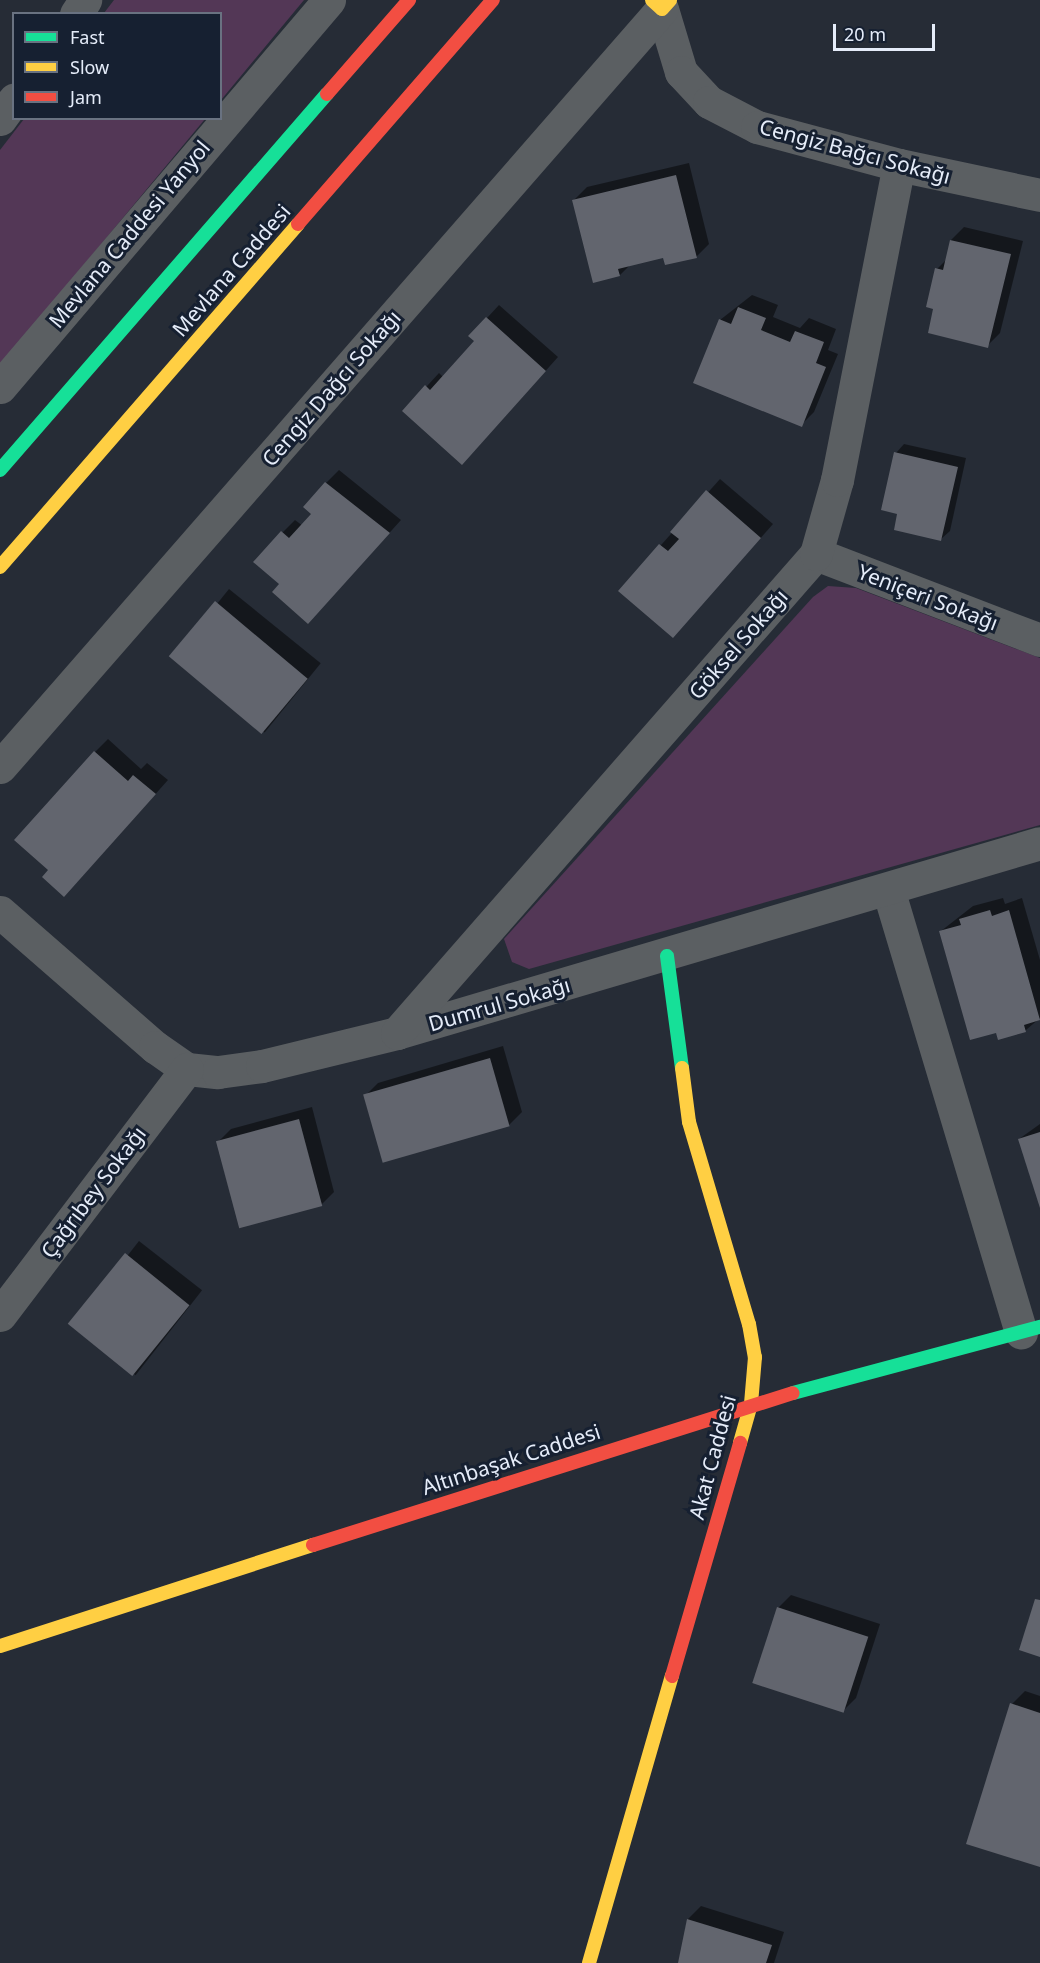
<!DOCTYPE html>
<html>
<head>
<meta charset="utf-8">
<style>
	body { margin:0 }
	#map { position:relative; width:1040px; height:1963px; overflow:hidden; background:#262c36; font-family:"Noto Sans",sans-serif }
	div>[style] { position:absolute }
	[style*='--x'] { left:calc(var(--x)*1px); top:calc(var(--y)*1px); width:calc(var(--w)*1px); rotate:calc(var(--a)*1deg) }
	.green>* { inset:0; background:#533756 }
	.shadow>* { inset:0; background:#0007; transform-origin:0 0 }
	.building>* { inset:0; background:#62656e; transform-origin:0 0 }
	.street>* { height:33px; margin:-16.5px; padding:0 16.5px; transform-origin:16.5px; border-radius:16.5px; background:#5b5f62 }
	.fast>* { height:14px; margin:-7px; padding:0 7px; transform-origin:7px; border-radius:7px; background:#16e098 }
	.slow>* { height:14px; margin:-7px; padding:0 7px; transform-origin:7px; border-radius:7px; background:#ffcf43 }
	.jam>* { height:14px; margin:-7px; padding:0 7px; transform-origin:7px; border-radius:7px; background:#f24e42 }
	span { translate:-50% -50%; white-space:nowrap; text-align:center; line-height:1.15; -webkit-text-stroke:6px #162031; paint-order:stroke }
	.street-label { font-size:21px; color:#e5ecf9 }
	.legend { position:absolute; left:12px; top:12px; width:210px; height:108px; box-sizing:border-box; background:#162031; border:2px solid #697281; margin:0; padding:8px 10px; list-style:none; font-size:18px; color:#e5ecf9 }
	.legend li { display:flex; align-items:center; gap:12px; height:30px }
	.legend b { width:30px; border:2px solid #697281 }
	.scale { position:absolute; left:833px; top:24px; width:102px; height:27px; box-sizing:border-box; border:3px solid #e5ecf9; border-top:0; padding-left:8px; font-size:18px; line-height:21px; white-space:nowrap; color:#e5ecf9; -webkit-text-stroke:4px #162031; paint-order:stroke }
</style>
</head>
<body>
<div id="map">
	<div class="green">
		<i style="clip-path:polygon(114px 0,304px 0,221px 100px,220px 14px,104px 13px)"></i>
		<i style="clip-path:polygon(24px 119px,205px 119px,0 366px,0 150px)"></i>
		<i style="clip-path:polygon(828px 586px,856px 588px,1040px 658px,1040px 825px,529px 969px,512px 962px,504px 939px,813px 597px)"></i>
	</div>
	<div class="shadow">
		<i style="clip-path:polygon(689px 163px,709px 244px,696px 257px,664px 256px,630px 265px,620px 275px,574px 200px,587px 187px)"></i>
		<i style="clip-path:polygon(964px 227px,1023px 241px,1000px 333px,987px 346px,935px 307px,937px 269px,947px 259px,951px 240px)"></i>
		<i style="clip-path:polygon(752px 295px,778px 305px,773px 317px,800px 328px,809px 318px,836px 329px,828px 350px,838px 354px,814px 412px,801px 425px,720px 320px)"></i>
		<i style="clip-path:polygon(499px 305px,558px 357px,475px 450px,404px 411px,439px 373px,443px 377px,476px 341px,487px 318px)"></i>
		<i style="clip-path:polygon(904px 444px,966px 458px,950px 531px,941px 539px,899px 513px,896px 453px)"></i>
		<i style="clip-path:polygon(339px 470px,401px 520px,321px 609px,281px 584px,282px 533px,295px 520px,303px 526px,313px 514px,326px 483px)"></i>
		<i style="clip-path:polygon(720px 479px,773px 524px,685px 623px,620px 591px)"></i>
		<i style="left:229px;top:589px;width:118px;height:89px;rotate:39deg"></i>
		<i style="clip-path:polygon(108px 739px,141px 769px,147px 763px,168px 780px,77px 882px,50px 870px,95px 752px)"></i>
		<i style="clip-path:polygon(1003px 898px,1005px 904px,1022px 898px,1040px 960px,1040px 1018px,1026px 1030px,999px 1038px,941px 931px,973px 906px)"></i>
		<i style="clip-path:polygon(503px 1046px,522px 1112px,509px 1125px,365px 1096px,378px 1083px)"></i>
		<i style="clip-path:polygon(312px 1107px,334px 1192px,321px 1205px,218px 1142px,231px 1129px)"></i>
		<i style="clip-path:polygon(1040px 1124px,1040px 1205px,1019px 1139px)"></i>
		<i style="left:139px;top:1241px;width:80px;height:108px;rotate:38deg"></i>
		<i style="clip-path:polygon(791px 1595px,880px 1624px,856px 1698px,843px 1711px,778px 1608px)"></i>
		<i style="clip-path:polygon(1025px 1691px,1040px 1696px,1040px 1866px,1012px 1704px)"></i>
		<i style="clip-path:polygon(701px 1906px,784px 1932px,774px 1963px,680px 1963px,688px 1919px)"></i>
	</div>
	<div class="building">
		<i style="clip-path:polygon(676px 175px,697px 258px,665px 265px,663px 258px,618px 269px,620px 276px,593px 283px,572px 200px)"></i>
		<i style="clip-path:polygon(950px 240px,1011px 254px,988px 348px,928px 333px,933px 309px,926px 307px,935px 268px,943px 270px)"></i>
		<i style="clip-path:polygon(738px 307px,766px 318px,761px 330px,790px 342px,795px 331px,824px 342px,816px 363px,826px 367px,802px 427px,693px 383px,719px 319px,731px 324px)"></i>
		<i style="clip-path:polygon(486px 317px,546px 371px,462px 465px,402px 411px,425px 385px,430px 390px,474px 341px,468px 336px)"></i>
		<i style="clip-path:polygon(894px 452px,958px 467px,941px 541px,894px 530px,897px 514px,881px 510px)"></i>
		<i style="clip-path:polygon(325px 482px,390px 533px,308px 624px,272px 592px,279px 584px,253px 562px,281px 531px,289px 538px,311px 514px,303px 507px)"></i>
		<i style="clip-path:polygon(706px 490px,761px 538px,673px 638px,618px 591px,659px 544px,668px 551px,679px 539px,670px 532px)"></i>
		<i style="left:215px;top:601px;width:121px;height:72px;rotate:40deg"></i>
		<i style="clip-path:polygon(94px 751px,128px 781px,133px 775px,156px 794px,64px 897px,42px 877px,48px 870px,14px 840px)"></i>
		<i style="clip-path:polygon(990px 910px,992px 916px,1009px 910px,1040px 1020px,1024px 1025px,1026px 1032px,998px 1040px,996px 1033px,970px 1040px,939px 931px,961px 925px,959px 919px)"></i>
		<i style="left:490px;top:1058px;width:71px;height:132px;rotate:74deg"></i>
		<i style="left:299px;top:1119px;width:90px;height:86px;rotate:75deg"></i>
		<i style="clip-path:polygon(1040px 1132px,1040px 1208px,1018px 1139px)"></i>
		<i style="left:125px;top:1253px;width:83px;height:91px;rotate:39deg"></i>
		<i style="clip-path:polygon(1035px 1599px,1040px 1600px,1040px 1657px,1019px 1650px)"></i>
		<i style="left:777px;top:1607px;width:96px;height:80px;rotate:18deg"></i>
		<i style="clip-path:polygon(1010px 1703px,1040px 1713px,1040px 1867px,966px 1844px)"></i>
		<i style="clip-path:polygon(687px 1919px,772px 1945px,766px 1963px,678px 1963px)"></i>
	</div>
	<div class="street">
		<i style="--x:662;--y:9;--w:66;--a:73.2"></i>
		<i style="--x:681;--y:72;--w:41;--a:47"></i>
		<i style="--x:709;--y:102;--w:54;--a:27.5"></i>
		<i style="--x:757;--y:127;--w:147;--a:15"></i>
		<i style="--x:899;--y:165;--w:144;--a:12"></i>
		<i style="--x:76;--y:14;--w:17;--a:-57"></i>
		<i style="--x:0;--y:119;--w:24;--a:-54"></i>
		<i style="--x:0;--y:387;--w:508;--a:-49.63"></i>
		<i style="--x:816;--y:554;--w:240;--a:21"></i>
		<i style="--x:0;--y:767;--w:1006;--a:-48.87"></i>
		<i style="--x:888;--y:889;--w:463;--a:73.3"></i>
		<i style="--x:0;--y:912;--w:206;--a:41.1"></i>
		<i style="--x:155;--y:1047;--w:39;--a:35"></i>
		<i style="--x:187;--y:1069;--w:31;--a:6"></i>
		<i style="--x:218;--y:1072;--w:44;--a:-7.8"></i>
		<i style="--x:262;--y:1066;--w:139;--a:-13.7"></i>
		<i style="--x:397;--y:1033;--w:670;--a:-16.46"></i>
		<i style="--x:397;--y:1033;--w:636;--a:-48.82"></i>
		<i style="--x:816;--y:554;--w:77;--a:-74.2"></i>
		<i style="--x:837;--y:480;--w:321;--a:-78.9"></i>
		<i style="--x:0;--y:1315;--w:309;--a:-52.8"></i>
	</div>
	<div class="fast">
		<i style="--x:0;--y:470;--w:498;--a:-49"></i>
		<i style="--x:667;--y:956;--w:113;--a:82.4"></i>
		<i style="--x:793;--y:1393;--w:256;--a:-15"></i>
	</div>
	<div class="slow">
		<i style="--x:652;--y:0;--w:13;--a:42"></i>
		<i style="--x:662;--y:9;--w:12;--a:-48"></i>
		<i style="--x:0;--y:567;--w:454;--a:-49"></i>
		<i style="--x:682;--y:1068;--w:54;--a:82.6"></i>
		<i style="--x:689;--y:1122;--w:211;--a:73.5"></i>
		<i style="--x:749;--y:1324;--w:34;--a:80"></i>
		<i style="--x:755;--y:1357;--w:47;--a:94.9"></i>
		<i style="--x:751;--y:1404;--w:41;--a:105.8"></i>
		<i style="--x:0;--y:1646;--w:329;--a:-17.9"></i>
		<i style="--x:589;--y:1963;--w:299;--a:-73.9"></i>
	</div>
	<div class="jam">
		<i style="--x:327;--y:94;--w:125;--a:-48.9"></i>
		<i style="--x:298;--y:224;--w:297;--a:-49"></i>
		<i style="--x:313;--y:1545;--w:503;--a:-17.57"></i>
		<i style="--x:672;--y:1676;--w:243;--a:-73.7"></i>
	</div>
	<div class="street-label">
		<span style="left:855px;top:151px;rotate:15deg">Cengiz Bağcı Sokağı</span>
		<span style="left:129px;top:234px;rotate:-50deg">Mevlana Caddesi Yanyol</span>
		<span style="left:231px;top:270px;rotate:-49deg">Mevlana Caddesi</span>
		<span style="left:331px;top:388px;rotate:-49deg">Cengiz Dağcı Sokağı</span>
		<span style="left:928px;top:597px;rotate:21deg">Yeniçeri Sokağı</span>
		<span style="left:738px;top:644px;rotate:-49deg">Göksel Sokağı</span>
		<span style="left:499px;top:1004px;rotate:-16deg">Dumrul Sokağı</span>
		<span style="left:93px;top:1192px;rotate:-53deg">Çağrıbey Sokağı</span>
		<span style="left:712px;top:1457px;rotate:-75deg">Akat Caddesi</span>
		<span style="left:511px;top:1459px;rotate:-18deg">Altınbaşak Caddesi</span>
	</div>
	<ul class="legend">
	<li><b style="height:8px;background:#16e098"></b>Fast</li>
	<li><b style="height:8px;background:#ffcf43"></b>Slow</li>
	<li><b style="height:8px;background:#f24e42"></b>Jam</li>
	</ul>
	<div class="scale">20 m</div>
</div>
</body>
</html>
